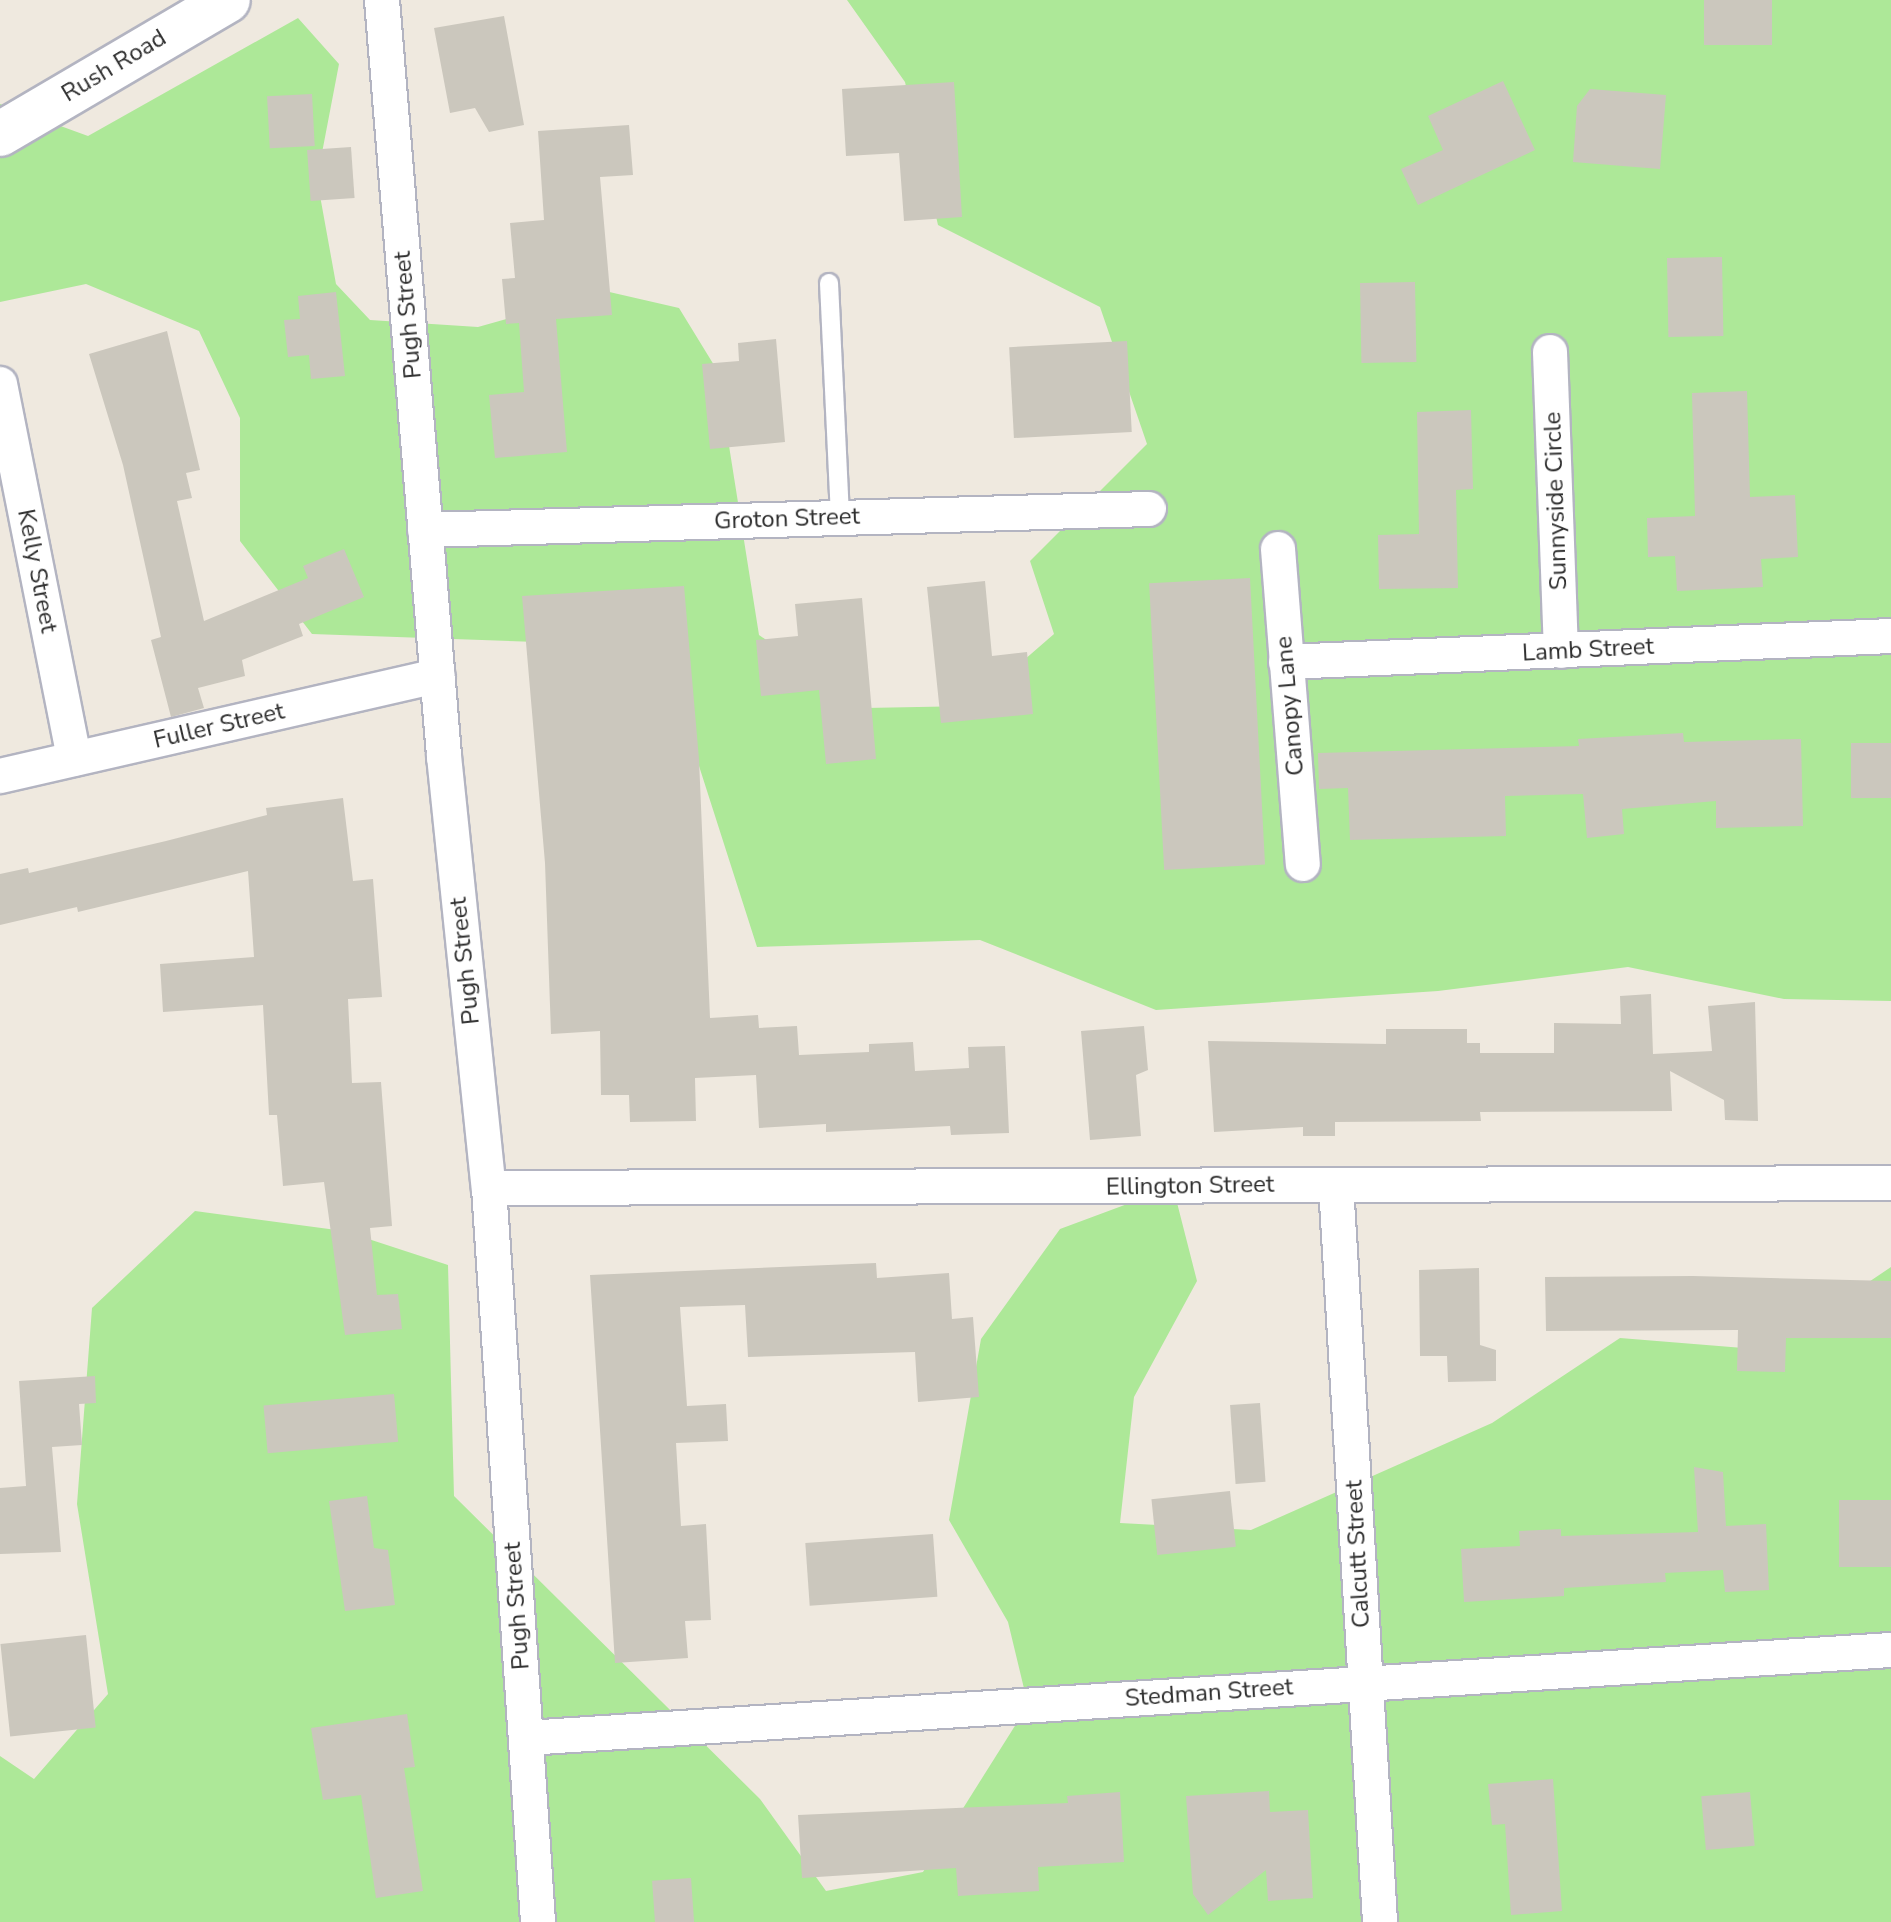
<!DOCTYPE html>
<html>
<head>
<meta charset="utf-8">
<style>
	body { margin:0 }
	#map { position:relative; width:1891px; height:1922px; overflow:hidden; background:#efe9df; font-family:"Nunito Sans",sans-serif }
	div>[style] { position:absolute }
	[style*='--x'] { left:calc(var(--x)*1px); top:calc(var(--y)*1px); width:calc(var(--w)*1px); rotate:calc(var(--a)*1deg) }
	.green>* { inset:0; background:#ade898 }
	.building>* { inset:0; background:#cbc7bd; transform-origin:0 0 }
	.roads { filter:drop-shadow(2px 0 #b3b4c1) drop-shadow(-2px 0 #b3b4c1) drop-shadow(0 2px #b3b4c1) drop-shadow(0 -2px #b3b4c1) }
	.lane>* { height:18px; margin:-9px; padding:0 9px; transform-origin:9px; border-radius:9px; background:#fff }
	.street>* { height:34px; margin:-17px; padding:0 17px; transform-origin:17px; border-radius:17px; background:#fff }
	.secondary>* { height:44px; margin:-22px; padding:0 22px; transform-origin:22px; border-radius:22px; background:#fff }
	span { translate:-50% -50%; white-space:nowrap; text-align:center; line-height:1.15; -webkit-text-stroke:7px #fff; paint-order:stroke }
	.street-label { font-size:24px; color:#2d2d2d }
</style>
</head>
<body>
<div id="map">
	<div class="green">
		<i style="clip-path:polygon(847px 0,1891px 0,1891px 1001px,1784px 999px,1628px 967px,1438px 991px,1156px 1010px,980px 940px,757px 947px,683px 716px,537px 642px,312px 634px,240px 541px,240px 418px,199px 331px,86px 284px,0 302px,0 104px,88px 136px,298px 18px,339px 64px,317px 179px,336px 284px,370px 320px,478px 327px,605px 291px,679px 308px,717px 370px,759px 635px,865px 708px,971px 706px,1054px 634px,1030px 561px,1147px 444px,1100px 307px,938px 225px,905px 82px)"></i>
		<i style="clip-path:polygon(1173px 1187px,1197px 1281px,1134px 1397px,1120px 1523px,1251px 1530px,1492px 1423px,1620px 1338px,1768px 1350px,1891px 1267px,1891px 1922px,0 1922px,0 1756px,34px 1779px,108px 1694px,77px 1504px,92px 1308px,195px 1211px,344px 1231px,448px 1265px,454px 1496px,760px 1799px,826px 1891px,923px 1872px,1028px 1705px,1008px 1622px,949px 1520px,981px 1339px,1060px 1229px)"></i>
	</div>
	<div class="building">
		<i style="left:1704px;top:0;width:68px;height:45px"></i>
		<i style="clip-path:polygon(504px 16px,524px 125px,489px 132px,475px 108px,450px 113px,434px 28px)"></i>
		<i style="clip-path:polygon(1503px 81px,1535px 150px,1418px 205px,1401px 169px,1443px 150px,1428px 116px)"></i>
		<i style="clip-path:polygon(954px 82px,962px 217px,904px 221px,899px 153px,846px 156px,842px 89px)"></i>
		<i style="clip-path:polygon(1590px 89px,1666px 95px,1660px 169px,1573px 162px,1577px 106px)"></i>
		<i style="left:312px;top:94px;width:52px;height:45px;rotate:87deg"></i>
		<i style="clip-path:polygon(629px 125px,633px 175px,600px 177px,612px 315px,556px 319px,567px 452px,495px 458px,489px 395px,524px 392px,519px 323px,506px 324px,502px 279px,515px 278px,510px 223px,544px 220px,538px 131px)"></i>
		<i style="left:351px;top:147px;width:51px;height:44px;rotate:86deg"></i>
		<i style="left:1722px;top:257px;width:79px;height:55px;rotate:89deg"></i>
		<i style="left:1415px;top:282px;width:80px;height:55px;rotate:89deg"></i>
		<i style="clip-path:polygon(336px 292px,345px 376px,311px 379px,309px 355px,288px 357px,284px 320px,300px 319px,298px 296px)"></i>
		<i style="clip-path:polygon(167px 331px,200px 470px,186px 473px,192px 498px,177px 501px,204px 621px,308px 578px,303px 566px,344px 549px,364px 597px,299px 624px,303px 636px,242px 660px,245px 676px,198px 688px,204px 708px,171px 717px,151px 640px,161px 637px,123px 465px,89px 354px)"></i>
		<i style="clip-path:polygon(776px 339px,785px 442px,710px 449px,702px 364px,739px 361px,738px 343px)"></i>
		<i style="left:1127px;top:341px;width:91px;height:118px;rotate:87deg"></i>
		<i style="clip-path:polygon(1747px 391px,1750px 497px,1795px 495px,1798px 557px,1761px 559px,1763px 587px,1677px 591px,1675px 556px,1648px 557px,1647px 518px,1695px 516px,1692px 393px)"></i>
		<i style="clip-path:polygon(1471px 410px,1473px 489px,1456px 490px,1458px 588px,1379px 589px,1378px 535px,1419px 534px,1417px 412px)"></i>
		<i style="left:1250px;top:578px;width:287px;height:101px;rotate:87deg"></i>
		<i style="clip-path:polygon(985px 581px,992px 656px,1027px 652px,1033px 714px,941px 723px,927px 587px)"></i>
		<i style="clip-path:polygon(684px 586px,699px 759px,710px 1018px,758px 1015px,759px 1028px,797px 1026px,799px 1055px,869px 1052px,869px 1044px,913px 1042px,915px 1071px,969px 1068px,968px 1047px,1005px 1046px,1009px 1133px,951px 1135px,950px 1126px,826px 1132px,826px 1124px,759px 1128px,756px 1075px,695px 1078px,696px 1121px,630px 1122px,629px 1095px,601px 1095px,600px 1031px,551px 1034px,545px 863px,522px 596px)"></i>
		<i style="clip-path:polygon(862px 598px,876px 759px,826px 764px,819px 690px,761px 696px,756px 640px,798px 636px,795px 604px)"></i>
		<i style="clip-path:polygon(1683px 733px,1684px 742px,1801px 739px,1803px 826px,1716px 828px,1716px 801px,1622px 809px,1624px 834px,1587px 838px,1583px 794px,1505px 796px,1506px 836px,1350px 840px,1348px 788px,1319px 789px,1318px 753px,1579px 746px,1578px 739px)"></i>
		<i style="left:1891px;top:743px;width:55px;height:40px;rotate:90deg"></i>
		<i style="clip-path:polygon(343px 798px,353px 881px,373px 879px,382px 997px,348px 999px,352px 1083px,381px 1082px,392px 1226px,370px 1228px,377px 1295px,398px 1294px,402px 1329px,345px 1335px,324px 1182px,283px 1186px,277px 1115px,269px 1115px,263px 1005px,163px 1012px,160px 964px,254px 957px,248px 871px,78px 912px,77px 907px,0 925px,0 874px,28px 868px,29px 873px,166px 841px,267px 815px,266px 808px)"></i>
		<i style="clip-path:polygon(1651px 994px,1653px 1054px,1712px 1051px,1708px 1006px,1755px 1002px,1758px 1121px,1725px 1120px,1724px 1100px,1670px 1071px,1672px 1111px,1480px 1112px,1481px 1121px,1335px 1122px,1335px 1136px,1303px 1136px,1303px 1127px,1214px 1132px,1208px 1041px,1386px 1044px,1386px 1029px,1467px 1029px,1467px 1043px,1480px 1043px,1480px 1053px,1554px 1053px,1554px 1023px,1621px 1024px,1620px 996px)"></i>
		<i style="clip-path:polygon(1144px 1026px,1148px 1070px,1136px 1075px,1141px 1136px,1090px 1140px,1081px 1031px)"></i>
		<i style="clip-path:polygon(876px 1263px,877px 1278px,949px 1273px,952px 1319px,973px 1317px,979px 1397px,918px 1402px,915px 1352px,748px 1357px,745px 1305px,680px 1307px,687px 1406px,726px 1404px,728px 1441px,676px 1443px,681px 1526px,706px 1524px,711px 1620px,685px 1621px,688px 1658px,615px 1663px,590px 1275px)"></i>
		<i style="clip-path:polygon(1479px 1268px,1480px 1345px,1496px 1350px,1496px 1381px,1448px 1382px,1447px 1356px,1420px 1356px,1419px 1270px)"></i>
		<i style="clip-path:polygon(1693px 1276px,1891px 1281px,1891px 1338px,1786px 1338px,1785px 1372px,1737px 1371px,1738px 1330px,1546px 1331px,1545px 1277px)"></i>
		<i style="clip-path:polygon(95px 1376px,96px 1403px,79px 1404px,82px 1445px,52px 1447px,61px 1552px,0 1554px,0 1488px,26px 1486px,19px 1381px)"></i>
		<i style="left:394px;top:1394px;width:48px;height:131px;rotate:85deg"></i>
		<i style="left:1260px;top:1403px;width:79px;height:30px;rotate:86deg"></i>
		<i style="clip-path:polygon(1694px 1467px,1723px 1472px,1726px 1526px,1766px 1524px,1769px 1590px,1725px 1592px,1723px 1570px,1665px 1573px,1666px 1582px,1564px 1588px,1564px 1596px,1464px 1602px,1461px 1549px,1520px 1546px,1519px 1531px,1561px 1529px,1561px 1536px,1698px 1532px)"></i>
		<i style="left:1230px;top:1491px;width:56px;height:79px;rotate:84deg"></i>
		<i style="clip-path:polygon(367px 1496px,374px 1548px,388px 1550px,395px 1605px,345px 1611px,329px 1501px)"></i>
		<i style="left:1891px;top:1500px;width:67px;height:52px;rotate:90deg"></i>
		<i style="left:933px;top:1534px;width:63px;height:128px;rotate:86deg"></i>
		<i style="left:86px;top:1635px;width:93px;height:86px;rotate:84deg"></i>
		<i style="clip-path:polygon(407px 1714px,415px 1767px,404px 1768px,423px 1891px,376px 1898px,361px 1795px,323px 1800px,311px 1728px)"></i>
		<i style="clip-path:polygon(1553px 1779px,1562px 1911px,1511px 1915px,1505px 1824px,1492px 1825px,1488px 1784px)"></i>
		<i style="clip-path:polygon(1269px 1791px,1270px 1812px,1308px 1810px,1313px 1898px,1268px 1901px,1266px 1870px,1208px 1915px,1193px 1894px,1186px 1796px)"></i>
		<i style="clip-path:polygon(1120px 1792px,1124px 1862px,1038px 1867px,1039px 1891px,958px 1896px,956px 1868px,802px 1878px,798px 1815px,1068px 1803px,1067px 1796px)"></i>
		<i style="left:1750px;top:1792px;width:54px;height:49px;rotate:85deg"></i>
		<i style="left:691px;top:1878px;width:44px;height:39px;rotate:86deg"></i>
	</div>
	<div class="roads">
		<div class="lane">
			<i style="--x:829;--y:283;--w:235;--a:87.3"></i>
		</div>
		<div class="street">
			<i style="--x:382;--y:0;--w:759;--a:85.31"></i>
			<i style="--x:444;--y:756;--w:434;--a:84.1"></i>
			<i style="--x:489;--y:1188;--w:736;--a:86.18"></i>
			<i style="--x:1550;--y:352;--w:299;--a:87.9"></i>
			<i style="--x:0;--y:384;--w:382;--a:78.8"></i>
			<i style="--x:425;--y:530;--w:724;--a:-1.66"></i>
			<i style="--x:1278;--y:549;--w:316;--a:85.5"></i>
			<i style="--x:1286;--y:662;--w:606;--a:-2.46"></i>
			<i style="--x:0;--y:776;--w:449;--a:-12.9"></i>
			<i style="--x:1336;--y:1185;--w:738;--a:86.58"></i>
			<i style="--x:489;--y:1188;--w:1402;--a:-0.2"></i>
			<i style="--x:526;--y:1738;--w:1368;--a:-3.69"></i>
		</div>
		<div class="secondary">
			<i style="--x:0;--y:134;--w:264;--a:-30.4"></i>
		</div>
	</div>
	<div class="street-label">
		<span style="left:114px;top:66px;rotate:-31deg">Rush Road</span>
		<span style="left:408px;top:315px;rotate:-95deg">Pugh Street</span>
		<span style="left:1556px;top:501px;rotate:-92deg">Sunnyside Circle</span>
		<span style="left:787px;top:519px;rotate:-2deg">Groton Street</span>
		<span style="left:37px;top:571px;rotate:79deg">Kelly Street</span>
		<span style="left:1588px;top:650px;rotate:-3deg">Lamb Street</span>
		<span style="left:1290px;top:706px;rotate:-95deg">Canopy Lane</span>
		<span style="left:219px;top:726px;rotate:-13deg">Fuller Street</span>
		<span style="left:465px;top:961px;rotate:-96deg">Pugh Street</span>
		<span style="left:1190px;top:1186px;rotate:-1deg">Ellington Street</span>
		<span style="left:1358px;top:1554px;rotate:-93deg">Calcutt Street</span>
		<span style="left:517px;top:1606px;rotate:-94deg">Pugh Street</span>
		<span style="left:1209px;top:1693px;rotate:-4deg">Stedman Street</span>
	</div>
</div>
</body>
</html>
